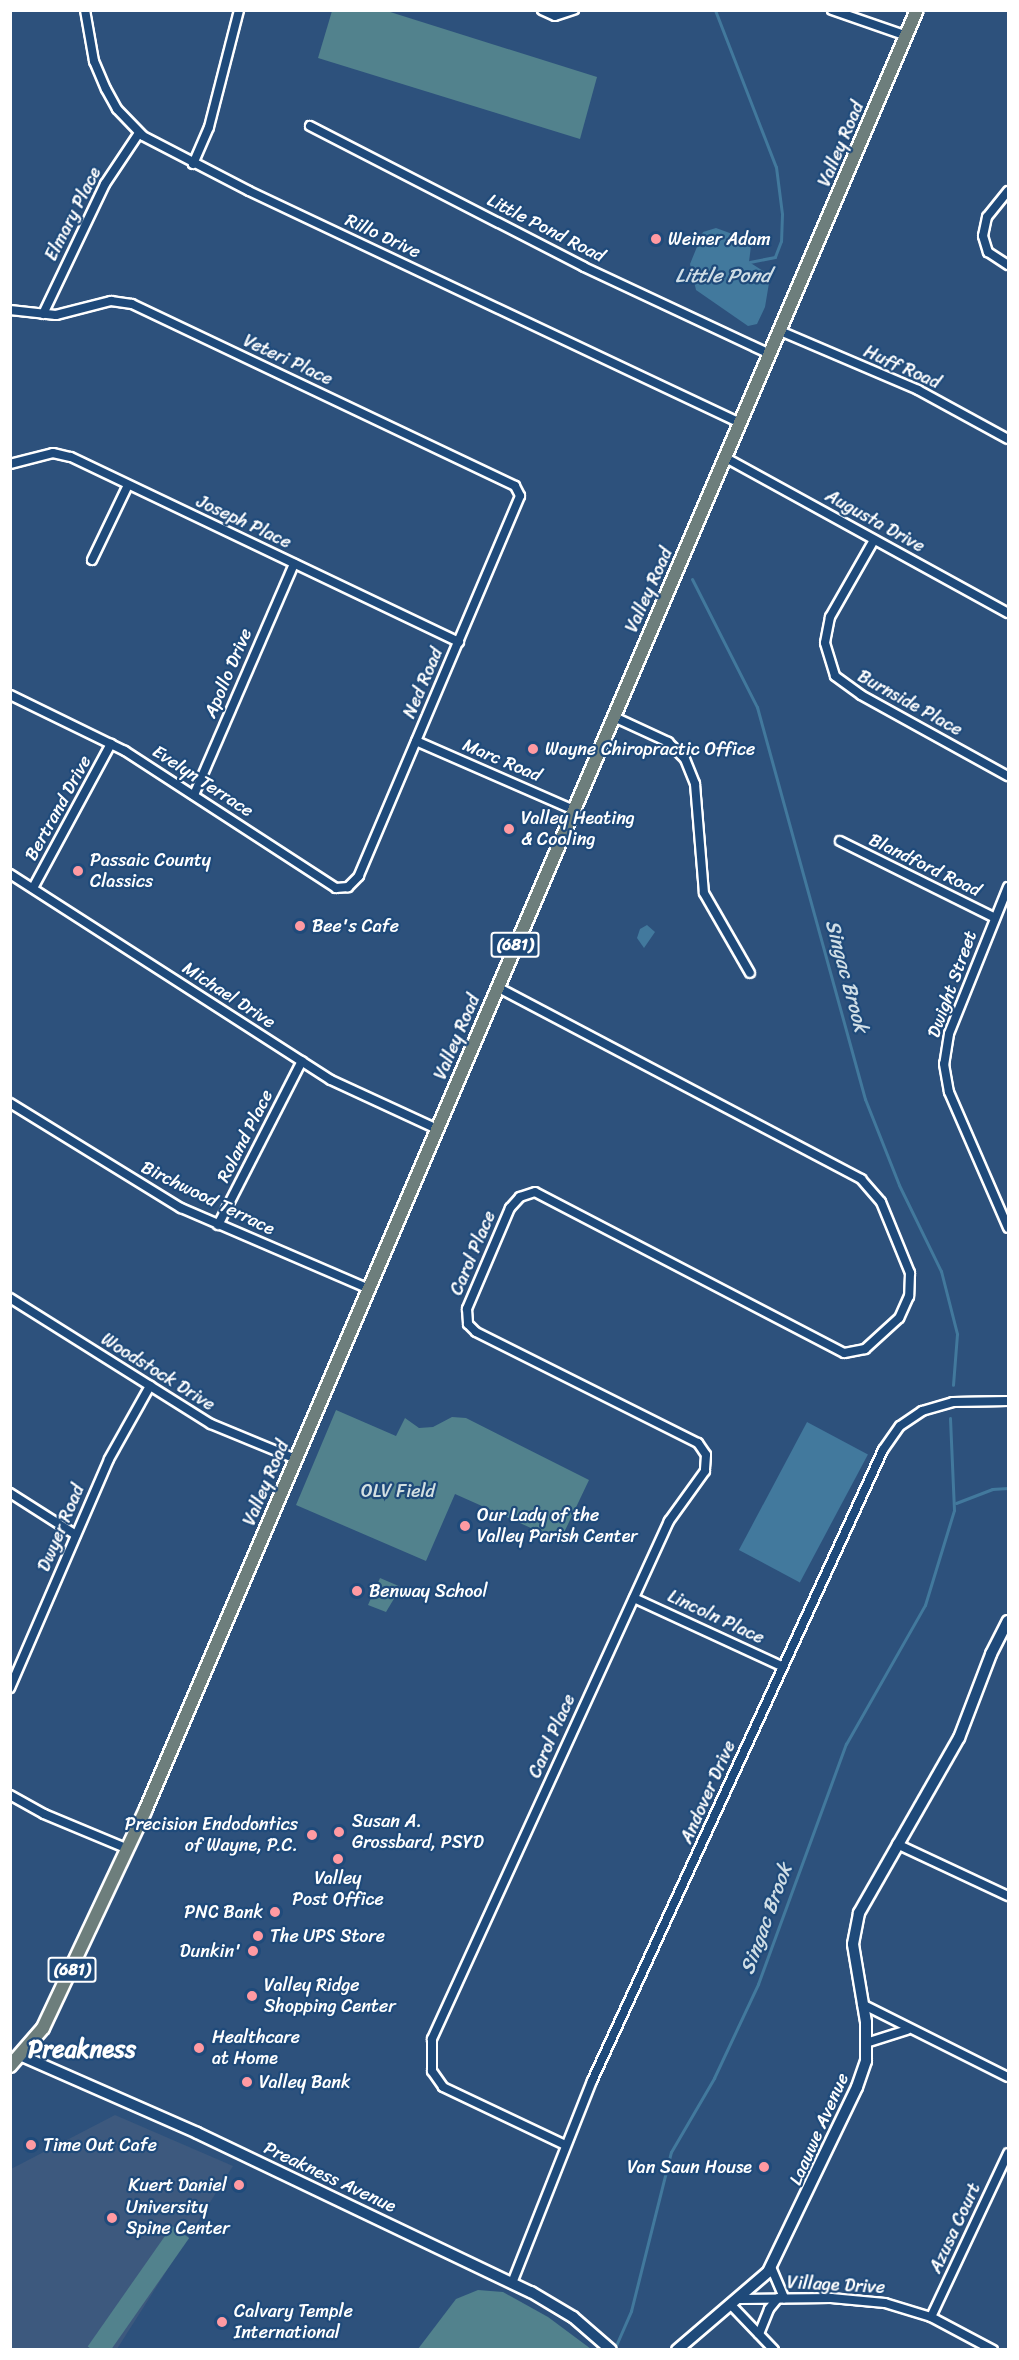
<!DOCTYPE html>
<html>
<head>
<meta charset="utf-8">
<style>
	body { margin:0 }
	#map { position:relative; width:1019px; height:2360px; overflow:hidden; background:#2d517c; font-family:Sriracha,sans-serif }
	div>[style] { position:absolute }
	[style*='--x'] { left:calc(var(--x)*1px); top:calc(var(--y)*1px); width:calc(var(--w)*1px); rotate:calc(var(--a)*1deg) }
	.built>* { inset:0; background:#3d597e }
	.green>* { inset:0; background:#52828d; transform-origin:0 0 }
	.water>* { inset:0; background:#42799d; transform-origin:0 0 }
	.stream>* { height:3px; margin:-1.5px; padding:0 1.5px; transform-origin:1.5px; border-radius:1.5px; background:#42799d }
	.roads { filter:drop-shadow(2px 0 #fff) drop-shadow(-2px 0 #fff) drop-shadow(0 2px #fff) drop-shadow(0 -2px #fff) }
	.minor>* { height:8px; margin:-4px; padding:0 4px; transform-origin:4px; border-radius:4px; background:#1f4a7a }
	.tertiary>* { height:10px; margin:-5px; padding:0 5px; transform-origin:5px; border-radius:5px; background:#1f4a7a }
	.secondary>* { height:10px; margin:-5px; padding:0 5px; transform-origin:5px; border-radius:5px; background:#1f4a7a }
	.primary>* { height:12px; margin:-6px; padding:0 6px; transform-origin:6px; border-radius:6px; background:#6d7e7c }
	.dots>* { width:16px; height:16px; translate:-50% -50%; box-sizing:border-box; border:3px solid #1f4a7a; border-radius:50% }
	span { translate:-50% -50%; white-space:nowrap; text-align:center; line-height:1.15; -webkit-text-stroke:4.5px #1f4a7a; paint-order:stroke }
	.shield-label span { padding:2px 4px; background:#1f4a7a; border:2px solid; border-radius:4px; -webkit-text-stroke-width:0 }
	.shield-label { font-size:16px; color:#fff; font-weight:700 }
	.street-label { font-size:18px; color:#fff }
	.poi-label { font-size:18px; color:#fff }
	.left { translate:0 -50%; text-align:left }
	.right { translate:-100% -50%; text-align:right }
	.park-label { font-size:18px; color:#d4e0e2 }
	.water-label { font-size:20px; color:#d0dee6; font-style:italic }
	.district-label { font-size:24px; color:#fff; font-weight:700 }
	.frame { position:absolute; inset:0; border:12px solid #fff; pointer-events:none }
</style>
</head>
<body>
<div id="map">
	<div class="built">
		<i style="clip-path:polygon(115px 2115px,233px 2166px,117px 2349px,11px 2350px,11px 2169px)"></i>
	</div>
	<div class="green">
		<i style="clip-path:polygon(332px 11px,387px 11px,597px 77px,580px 139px,318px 58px)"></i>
		<i style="clip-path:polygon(336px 1410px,396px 1436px,405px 1418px,419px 1428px,433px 1427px,452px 1417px,466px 1418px,589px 1480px,560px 1541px,455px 1494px,426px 1561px,296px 1505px)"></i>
		<i style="clip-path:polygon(380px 1578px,401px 1587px,386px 1612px,368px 1605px)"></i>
		<i style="left:172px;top:2226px;width:21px;height:147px;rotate:35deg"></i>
		<i style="clip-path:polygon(478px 2290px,503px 2292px,548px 2317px,591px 2349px,418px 2349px,456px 2299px)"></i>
	</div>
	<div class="water">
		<i style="clip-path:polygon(716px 228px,746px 239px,751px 246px,749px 262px,765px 272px,769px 283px,765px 307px,757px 324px,748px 326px,696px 290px,690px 264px,703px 232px)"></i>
		<i style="clip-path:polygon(647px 925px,655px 932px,644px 948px,637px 938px,640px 929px)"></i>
		<i style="left:807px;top:1422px;width:69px;height:145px;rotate:28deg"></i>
	</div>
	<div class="stream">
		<i style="--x:715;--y:10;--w:168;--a:68.8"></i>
		<i style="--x:776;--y:167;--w:47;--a:82.7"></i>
		<i style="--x:782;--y:214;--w:27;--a:92"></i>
		<i style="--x:781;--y:241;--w:17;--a:111"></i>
		<i style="--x:775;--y:257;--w:26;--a:169"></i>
		<i style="--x:692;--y:579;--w:144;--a:63.1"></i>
		<i style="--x:757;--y:707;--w:407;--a:74.6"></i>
		<i style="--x:865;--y:1099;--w:92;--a:68.4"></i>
		<i style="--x:899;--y:1185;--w:96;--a:64"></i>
		<i style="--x:941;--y:1271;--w:65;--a:75.7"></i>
		<i style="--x:957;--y:1334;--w:51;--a:94.5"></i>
		<i style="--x:956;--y:1503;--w:39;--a:-21"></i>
		<i style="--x:992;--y:1489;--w:16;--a:-4"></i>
		<i style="--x:614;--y:2350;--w:43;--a:-66.4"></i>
		<i style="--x:631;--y:2311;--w:164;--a:-75.9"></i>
		<i style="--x:671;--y:2152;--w:86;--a:-59.8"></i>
		<i style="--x:714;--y:2078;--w:104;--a:-64.9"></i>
		<i style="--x:758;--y:1984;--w:256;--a:-69.9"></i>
		<i style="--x:846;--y:1744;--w:160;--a:-60.4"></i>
		<i style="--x:925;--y:1605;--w:99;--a:-73"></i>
		<i style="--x:954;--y:1510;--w:92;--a:-92.5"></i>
	</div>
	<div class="roads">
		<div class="minor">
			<i style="--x:85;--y:10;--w:52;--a:80"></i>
			<i style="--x:94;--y:61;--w:30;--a:67"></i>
			<i style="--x:106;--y:89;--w:23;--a:61"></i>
			<i style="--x:117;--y:109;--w:37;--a:46"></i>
			<i style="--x:143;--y:136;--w:119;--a:27.4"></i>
			<i style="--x:249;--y:191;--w:543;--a:25.29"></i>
			<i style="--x:542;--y:10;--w:14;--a:25"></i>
			<i style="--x:555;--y:16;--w:20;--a:-18"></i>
			<i style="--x:832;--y:10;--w:79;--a:19.1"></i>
			<i style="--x:310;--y:126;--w:308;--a:27.2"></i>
			<i style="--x:584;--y:267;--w:205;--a:25.1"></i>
			<i style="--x:193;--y:164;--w:40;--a:-66.6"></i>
			<i style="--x:209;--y:127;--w:121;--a:-75.6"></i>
			<i style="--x:1008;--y:191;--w:33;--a:129"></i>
			<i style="--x:987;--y:217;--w:19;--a:102"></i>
			<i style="--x:983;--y:236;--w:17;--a:73"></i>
			<i style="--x:988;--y:252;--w:24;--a:33"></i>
			<i style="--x:10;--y:310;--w:46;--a:6.2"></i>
			<i style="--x:56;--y:315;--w:57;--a:-14.3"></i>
			<i style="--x:111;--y:301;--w:21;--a:8"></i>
			<i style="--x:132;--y:304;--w:424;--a:25.4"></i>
			<i style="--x:515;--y:486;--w:11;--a:63"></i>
			<i style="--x:520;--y:496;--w:413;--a:113"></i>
			<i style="--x:359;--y:876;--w:16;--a:135"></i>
			<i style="--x:348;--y:887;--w:12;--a:175"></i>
			<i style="--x:336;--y:888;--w:252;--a:-147"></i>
			<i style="--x:125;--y:751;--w:128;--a:-154"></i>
			<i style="--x:43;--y:314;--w:144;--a:-64.5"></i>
			<i style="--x:105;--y:184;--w:61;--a:-56.3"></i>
			<i style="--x:780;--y:331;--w:150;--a:23.1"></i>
			<i style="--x:918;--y:390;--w:102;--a:28.6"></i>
			<i style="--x:726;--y:458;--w:322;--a:28.8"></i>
			<i style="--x:10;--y:464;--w:44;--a:-14.3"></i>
			<i style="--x:53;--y:453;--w:18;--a:13"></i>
			<i style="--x:71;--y:457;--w:430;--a:25.5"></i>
			<i style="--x:874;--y:540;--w:89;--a:119.7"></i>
			<i style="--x:830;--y:617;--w:26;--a:101"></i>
			<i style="--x:825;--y:643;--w:34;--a:73"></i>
			<i style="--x:835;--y:676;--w:32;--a:36"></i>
			<i style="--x:861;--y:695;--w:168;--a:28.9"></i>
			<i style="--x:92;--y:560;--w:83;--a:-64.4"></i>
			<i style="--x:614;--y:717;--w:60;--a:24.8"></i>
			<i style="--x:668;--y:742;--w:24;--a:45"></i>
			<i style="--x:685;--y:759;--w:27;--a:68"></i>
			<i style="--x:695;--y:784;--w:109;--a:85.3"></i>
			<i style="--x:704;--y:893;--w:92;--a:60.1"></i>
			<i style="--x:416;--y:741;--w:172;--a:23.6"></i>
			<i style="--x:194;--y:795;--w:252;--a:-66.6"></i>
			<i style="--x:840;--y:841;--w:173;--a:26.4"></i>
			<i style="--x:10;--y:874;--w:381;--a:32.7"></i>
			<i style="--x:331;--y:1080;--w:117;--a:24.8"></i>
			<i style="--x:1008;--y:887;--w:158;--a:111.9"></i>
			<i style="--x:949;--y:1034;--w:30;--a:99"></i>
			<i style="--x:944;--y:1064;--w:28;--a:80"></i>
			<i style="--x:949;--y:1092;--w:148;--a:66.5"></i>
			<i style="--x:33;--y:888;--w:164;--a:-61.6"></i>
			<i style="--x:497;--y:987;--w:412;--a:27.8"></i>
			<i style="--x:861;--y:1179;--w:30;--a:49"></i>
			<i style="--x:881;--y:1202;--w:77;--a:67.8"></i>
			<i style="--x:910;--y:1273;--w:23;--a:92"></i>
			<i style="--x:909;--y:1296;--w:24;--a:114"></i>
			<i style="--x:899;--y:1318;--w:46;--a:137.6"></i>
			<i style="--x:865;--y:1349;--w:21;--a:169"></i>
			<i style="--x:844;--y:1353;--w:348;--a:-152.5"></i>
			<i style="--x:535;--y:1192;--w:16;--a:162"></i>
			<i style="--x:520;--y:1197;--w:15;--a:132"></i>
			<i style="--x:510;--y:1208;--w:110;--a:113.1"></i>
			<i style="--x:467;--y:1309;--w:15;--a:86"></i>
			<i style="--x:468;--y:1324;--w:11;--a:45"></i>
			<i style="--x:476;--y:1332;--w:248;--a:26.6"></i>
			<i style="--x:698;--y:1443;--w:14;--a:56"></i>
			<i style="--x:706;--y:1455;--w:16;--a:94"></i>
			<i style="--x:705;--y:1471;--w:62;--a:125.8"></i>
			<i style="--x:669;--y:1521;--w:570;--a:114.59"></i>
			<i style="--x:432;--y:2039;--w:32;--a:90"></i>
			<i style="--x:432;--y:2071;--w:19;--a:55"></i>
			<i style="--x:443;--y:2087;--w:135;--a:25.4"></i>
			<i style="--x:10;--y:1103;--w:201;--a:31.6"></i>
			<i style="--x:181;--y:1208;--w:205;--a:23.3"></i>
			<i style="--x:218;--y:1225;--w:184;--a:-62.9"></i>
			<i style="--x:10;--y:1298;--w:237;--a:32.1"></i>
			<i style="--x:211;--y:1424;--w:92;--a:22.4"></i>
			<i style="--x:10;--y:1493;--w:78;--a:32.5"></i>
			<i style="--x:634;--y:1598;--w:164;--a:24.8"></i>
			<i style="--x:10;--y:1688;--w:249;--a:-66.6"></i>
			<i style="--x:109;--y:1459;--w:84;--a:-60.7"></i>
			<i style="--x:10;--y:1795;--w:39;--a:29"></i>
			<i style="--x:44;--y:1814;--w:91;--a:22.6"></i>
			<i style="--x:897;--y:1844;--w:123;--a:25.1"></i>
			<i style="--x:862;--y:2004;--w:163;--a:26.6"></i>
			<i style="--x:866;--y:2043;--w:43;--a:-17.6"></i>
			<i style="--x:771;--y:2267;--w:34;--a:67"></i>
			<i style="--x:512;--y:2283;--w:217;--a:-68.4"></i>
			<i style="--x:592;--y:2081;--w:695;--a:-65.24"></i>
			<i style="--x:883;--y:1450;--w:29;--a:-55"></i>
			<i style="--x:900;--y:1426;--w:27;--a:-34"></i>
			<i style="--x:922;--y:1411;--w:32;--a:-16"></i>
			<i style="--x:953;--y:1402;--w:55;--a:-1"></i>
			<i style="--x:740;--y:2299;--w:91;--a:-0.6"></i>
			<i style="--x:831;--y:2298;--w:54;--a:5.3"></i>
			<i style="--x:885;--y:2303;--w:48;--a:16.9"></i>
			<i style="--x:931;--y:2317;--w:70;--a:28"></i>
			<i style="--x:731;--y:2305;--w:62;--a:46.3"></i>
			<i style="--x:931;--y:2317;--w:181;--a:-64.8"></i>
			<i style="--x:759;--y:2334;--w:27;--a:-68"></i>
			<i style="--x:769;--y:2309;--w:14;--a:-51"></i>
		</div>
		<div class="tertiary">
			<i style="--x:677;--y:2350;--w:120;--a:-40.6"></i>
			<i style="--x:768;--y:2272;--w:205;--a:-64.3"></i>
			<i style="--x:857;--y:2087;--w:28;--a:-71"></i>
			<i style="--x:866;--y:2061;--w:39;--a:-90"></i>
			<i style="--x:866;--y:2022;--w:79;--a:-99.5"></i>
			<i style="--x:853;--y:1944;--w:32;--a:-79"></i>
			<i style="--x:859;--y:1913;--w:202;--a:-60.3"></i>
			<i style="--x:959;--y:1738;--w:90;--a:-69.1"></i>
			<i style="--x:991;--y:1654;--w:37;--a:-63"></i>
		</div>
		<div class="secondary">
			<i style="--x:22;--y:2056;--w:191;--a:23.7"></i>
			<i style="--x:197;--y:2133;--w:370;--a:25.5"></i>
			<i style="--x:531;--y:2292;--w:49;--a:30.8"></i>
			<i style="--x:573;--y:2317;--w:50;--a:41"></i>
		</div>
		<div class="primary">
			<i style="--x:10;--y:2066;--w:50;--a:-49"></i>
			<i style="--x:43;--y:2028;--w:240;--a:-64.8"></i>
			<i style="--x:145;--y:1811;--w:1959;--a:-66.8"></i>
		</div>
	</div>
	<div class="dots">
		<i style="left:656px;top:239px;background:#ff9aa2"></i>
		<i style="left:533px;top:749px;background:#ff9aa2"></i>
		<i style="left:509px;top:829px;background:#ff9aa2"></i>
		<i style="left:78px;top:871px;background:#ff9aa2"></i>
		<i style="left:300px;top:926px;background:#ff9aa2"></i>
		<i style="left:465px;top:1526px;background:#ff9aa2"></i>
		<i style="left:357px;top:1591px;background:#ff9aa2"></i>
		<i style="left:339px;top:1832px;background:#ff9aa2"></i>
		<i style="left:312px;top:1835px;background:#ff9aa2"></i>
		<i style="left:338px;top:1859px;background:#ff9aa2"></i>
		<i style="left:275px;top:1912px;background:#ff9aa2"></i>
		<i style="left:258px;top:1936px;background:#ff9aa2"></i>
		<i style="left:253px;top:1951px;background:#ff9aa2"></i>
		<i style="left:252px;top:1996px;background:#ff9aa2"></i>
		<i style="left:199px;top:2048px;background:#ff9aa2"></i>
		<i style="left:247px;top:2082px;background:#ff9aa2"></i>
		<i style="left:31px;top:2145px;background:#ff9aa2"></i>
		<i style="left:764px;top:2167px;background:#ff9aa2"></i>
		<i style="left:239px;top:2185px;background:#ff9aa2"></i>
		<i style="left:112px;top:2218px;background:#ff9aa2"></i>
		<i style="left:222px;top:2322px;background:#ff9aa2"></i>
	</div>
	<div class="shield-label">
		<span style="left:515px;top:945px">(681)</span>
		<span style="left:72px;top:1970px">(681)</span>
	</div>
	<div class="street-label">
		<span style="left:841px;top:144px;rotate:-67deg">Valley Road</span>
		<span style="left:73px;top:214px;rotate:-63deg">Elmary Place</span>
		<span style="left:546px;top:228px;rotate:27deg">Little Pond Road</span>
		<span style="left:383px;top:236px;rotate:25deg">Rillo Drive</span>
		<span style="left:288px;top:360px;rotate:25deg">Veteri Place</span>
		<span style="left:902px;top:367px;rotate:24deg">Huff Road</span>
		<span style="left:875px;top:521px;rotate:29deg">Augusta Drive</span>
		<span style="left:244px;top:522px;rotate:25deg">Joseph Place</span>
		<span style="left:649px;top:590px;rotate:-66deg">Valley Road</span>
		<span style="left:228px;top:673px;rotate:-67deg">Apollo Drive</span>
		<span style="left:423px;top:683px;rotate:-67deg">Ned Road</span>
		<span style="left:910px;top:703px;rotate:29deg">Burnside Place</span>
		<span style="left:502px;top:760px;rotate:23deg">Marc Road</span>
		<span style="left:203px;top:781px;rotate:33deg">Evelyn Terrace</span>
		<span style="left:58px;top:808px;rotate:-61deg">Bertrand Drive</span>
		<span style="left:925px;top:865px;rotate:26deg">Blandford Road</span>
		<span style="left:952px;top:984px;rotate:-70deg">Dwight Street</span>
		<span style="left:229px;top:995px;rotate:33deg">Michael Drive</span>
		<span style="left:457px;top:1037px;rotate:-67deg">Valley Road</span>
		<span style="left:245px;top:1136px;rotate:-63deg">Roland Place</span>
		<span style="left:208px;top:1198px;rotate:26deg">Birchwood Terrace</span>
		<span style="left:473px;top:1253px;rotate:-67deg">Carol Place</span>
		<span style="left:158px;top:1372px;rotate:32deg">Woodstock Drive</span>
		<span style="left:266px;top:1483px;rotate:-67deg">Valley Road</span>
		<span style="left:61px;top:1528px;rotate:-67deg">Dwyer Road</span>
		<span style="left:716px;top:1617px;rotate:25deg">Lincoln Place</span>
		<span style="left:552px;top:1736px;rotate:-66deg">Carol Place</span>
		<span style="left:708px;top:1792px;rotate:-66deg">Andover Drive</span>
		<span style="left:819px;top:2129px;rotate:-66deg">Laauwe Avenue</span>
		<span style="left:330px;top:2177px;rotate:25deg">Preakness Avenue</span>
		<span style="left:955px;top:2228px;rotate:-65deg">Azusa Court</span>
		<span style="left:836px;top:2285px;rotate:3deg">Village Drive</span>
	</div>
	<div class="poi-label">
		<span class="left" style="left:668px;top:239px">Weiner Adam</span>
		<span class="left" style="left:545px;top:749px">Wayne Chiropractic Office</span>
		<span class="left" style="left:521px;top:829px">Valley Heating<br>&amp; Cooling</span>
		<span class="left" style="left:90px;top:871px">Passaic County<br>Classics</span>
		<span class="left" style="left:312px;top:926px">Bee's Cafe</span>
		<span class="left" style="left:477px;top:1526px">Our Lady of the<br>Valley Parish Center</span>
		<span class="left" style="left:369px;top:1591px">Benway School</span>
		<span class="left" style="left:352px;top:1832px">Susan A.<br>Grossbard, PSYD</span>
		<span class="right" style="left:298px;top:1835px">Precision Endodontics<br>of Wayne, P.C.</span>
		<span style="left:338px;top:1889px">Valley<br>Post Office</span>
		<span class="right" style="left:263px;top:1912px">PNC Bank</span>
		<span class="left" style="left:270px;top:1936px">The UPS Store</span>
		<span class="right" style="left:241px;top:1951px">Dunkin'</span>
		<span class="left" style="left:264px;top:1996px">Valley Ridge<br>Shopping Center</span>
		<span class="left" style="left:212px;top:2048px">Healthcare<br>at Home</span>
		<span class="left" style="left:259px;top:2082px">Valley Bank</span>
		<span class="left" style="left:43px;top:2145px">Time Out Cafe</span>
		<span class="right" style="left:752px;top:2167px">Van Saun House</span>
		<span class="right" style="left:227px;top:2185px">Kuert Daniel</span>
		<span class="left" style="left:126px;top:2218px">University<br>Spine Center</span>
		<span class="left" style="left:234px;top:2322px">Calvary Temple<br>International</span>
	</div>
	<div class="park-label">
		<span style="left:398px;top:1491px">OLV Field</span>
	</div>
	<div class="water-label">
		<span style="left:723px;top:275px">Little Pond</span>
		<span style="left:847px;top:976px;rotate:75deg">Singac Brook</span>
		<span style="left:766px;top:1919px;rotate:-70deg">Singac Brook</span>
	</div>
	<div class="district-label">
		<span style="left:82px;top:2050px">Preakness</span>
	</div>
	<div class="frame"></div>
</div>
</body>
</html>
